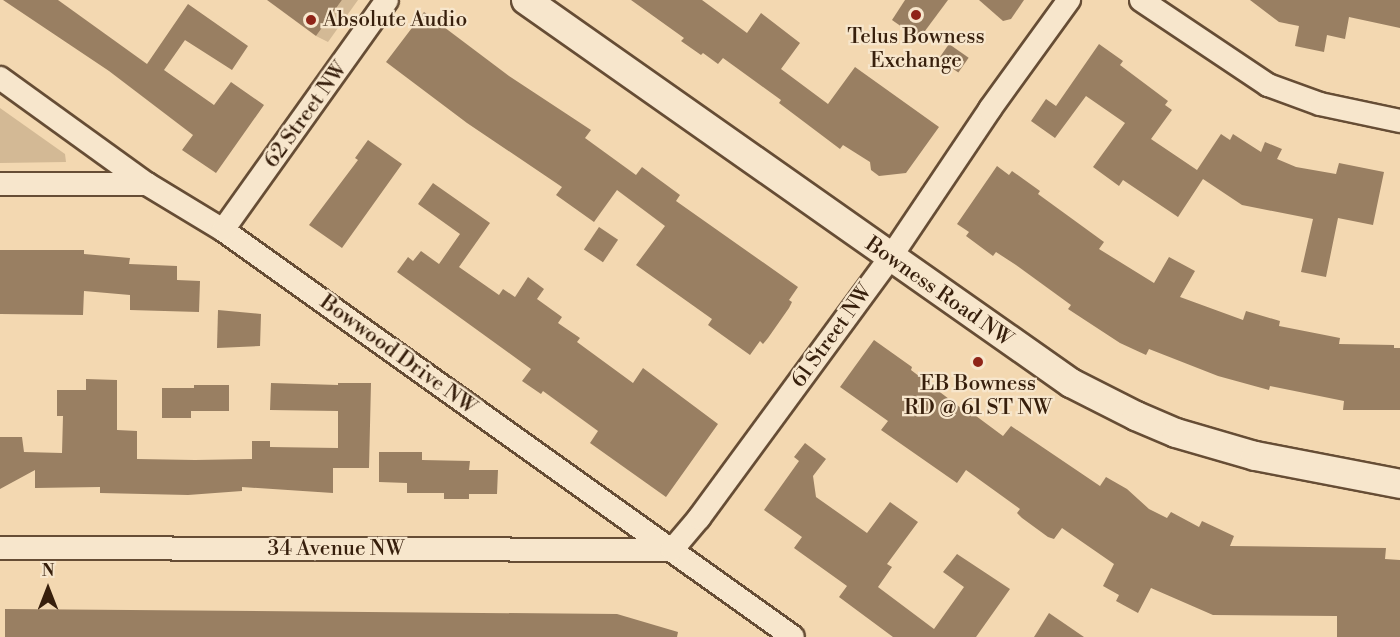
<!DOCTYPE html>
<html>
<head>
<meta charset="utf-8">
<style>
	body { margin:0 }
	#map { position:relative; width:1400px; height:637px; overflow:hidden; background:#f3d8b1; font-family:"Libre Bodoni",serif }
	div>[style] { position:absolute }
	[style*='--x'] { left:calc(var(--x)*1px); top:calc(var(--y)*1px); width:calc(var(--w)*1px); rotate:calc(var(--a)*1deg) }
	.green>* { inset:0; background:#d3b995 }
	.building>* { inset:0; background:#997f62; transform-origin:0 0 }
	.roads { filter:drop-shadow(2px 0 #664d35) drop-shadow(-2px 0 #664d35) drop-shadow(0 2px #664d35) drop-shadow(0 -2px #664d35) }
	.minor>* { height:22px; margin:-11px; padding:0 11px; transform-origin:11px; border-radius:11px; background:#f7e6cc }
	.tertiary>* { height:28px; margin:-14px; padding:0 14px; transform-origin:14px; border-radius:14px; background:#f7e6cc }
	.dots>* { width:16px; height:16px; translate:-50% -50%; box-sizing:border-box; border:3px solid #f7e6cc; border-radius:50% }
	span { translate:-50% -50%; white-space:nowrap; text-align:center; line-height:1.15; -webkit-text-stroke:4.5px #f7e6cc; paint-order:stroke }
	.poi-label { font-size:21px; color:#371f0c }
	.left { translate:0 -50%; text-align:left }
	.street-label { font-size:21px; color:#371f0c }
	.north { position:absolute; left:18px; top:559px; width:60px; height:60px; -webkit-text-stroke:4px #f7e6cc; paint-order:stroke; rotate:0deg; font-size:16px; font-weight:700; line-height:24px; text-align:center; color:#371f0c }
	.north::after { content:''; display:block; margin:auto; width:21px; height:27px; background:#371f0c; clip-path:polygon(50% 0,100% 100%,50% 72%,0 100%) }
</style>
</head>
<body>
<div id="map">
	<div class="green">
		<i style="clip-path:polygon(342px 0,358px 0,328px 42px,316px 36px)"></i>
		<i style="clip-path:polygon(0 108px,65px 154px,66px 162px,0 163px)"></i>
	</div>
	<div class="building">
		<i style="clip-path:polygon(3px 0,58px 0,147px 64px,188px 4px,248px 46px,232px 70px,174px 33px,185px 40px,164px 70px,214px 105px,231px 82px,264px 105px,216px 173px,182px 150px,193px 135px,109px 71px)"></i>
		<i style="clip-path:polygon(267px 0,342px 0,316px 36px)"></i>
		<i style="clip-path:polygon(631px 0,702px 0,747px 33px,761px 13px,800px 43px,781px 69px,828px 104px,855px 67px,939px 127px,906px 173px,879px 176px,871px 170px,870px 162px,843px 145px,840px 149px,779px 103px,781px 100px,723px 58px,718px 64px,703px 53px,701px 55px,681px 41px,684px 38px)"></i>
		<i style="clip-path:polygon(905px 0,948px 0,919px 39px,892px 20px)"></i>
		<i style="clip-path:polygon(979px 0,1024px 0,1011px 19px,1003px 21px)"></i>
		<i style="clip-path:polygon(1250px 0,1400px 0,1400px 28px,1349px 17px,1345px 39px,1327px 35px,1324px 52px,1295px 46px,1299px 26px,1279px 22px)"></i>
		<i style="clip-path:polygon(424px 12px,509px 76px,591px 130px,585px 138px,636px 175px,642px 167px,680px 195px,676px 201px,798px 287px,789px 300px,792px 302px,789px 308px,768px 338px,763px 344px,760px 341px,750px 355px,708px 325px,712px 319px,636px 265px,665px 226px,617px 190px,594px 222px,556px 195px,562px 187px,467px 123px,386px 62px)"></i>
		<i style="left:949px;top:44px;width:24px;height:18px;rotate:35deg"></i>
		<i style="clip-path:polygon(1099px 44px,1123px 61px,1120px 65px,1168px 101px,1165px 105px,1172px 110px,1151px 139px,1197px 170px,1221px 134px,1230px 140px,1233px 134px,1261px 152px,1265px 142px,1282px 149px,1277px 159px,1296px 167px,1336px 174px,1339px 163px,1384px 172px,1373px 225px,1338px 218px,1326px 277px,1301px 272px,1313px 219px,1242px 205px,1203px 179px,1178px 217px,1123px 180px,1119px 186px,1093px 167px,1125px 123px,1086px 96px,1055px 138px,1031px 121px,1046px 99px,1056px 106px)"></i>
		<i style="clip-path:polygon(368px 140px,402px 164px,342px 248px,309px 225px,358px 160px,355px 158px)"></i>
		<i style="clip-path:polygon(997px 166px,1009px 175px,1012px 171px,1040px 191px,1038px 194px,1104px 242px,1099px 249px,1154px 283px,1169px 257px,1195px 271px,1180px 297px,1243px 320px,1246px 311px,1280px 321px,1279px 326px,1340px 338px,1339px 344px,1394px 345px,1394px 348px,1400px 348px,1400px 410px,1343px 410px,1344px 401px,1270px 386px,1269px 390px,1218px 376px,1149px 349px,1146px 355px,1120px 343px,1068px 309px,1071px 305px,1016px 265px,996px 252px,993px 256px,966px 236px,969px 232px,957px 224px)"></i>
		<i style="clip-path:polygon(433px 183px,490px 223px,459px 267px,499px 295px,503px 289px,515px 297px,528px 277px,544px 289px,537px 299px,562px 317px,558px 323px,580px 338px,577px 342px,633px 383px,643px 368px,718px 424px,666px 497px,590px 443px,598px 431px,543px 391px,541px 394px,522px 381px,531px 369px,397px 272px,408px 257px,413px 261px,421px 251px,439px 264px,460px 234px,418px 204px)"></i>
		<i style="left:599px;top:227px;width:23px;height:27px;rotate:34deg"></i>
		<i style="clip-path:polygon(0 250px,84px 250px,84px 254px,130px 258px,129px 264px,177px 266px,177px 280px,200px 281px,199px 312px,130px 310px,130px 295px,84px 291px,83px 315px,0 314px)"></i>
		<i style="clip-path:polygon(218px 310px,261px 314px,260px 346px,217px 348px)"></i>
		<i style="clip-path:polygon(874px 340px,912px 367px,911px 370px,966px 412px,968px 410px,1003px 436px,1011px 426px,1100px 486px,1106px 477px,1127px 489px,1149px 509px,1167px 518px,1171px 512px,1199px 527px,1202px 521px,1234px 536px,1230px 546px,1386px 548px,1385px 559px,1400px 560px,1400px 637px,1337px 637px,1337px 616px,1213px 615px,1151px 588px,1138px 613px,1116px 601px,1119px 595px,1103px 586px,1114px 564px,1062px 528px,1054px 539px,1048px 537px,1022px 518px,1017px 513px,1020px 509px,966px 470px,957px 483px,881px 430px,888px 421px,840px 387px)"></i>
		<i style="clip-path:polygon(86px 379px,117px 380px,117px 430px,137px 431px,137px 459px,195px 460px,252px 459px,252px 441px,270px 441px,270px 447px,338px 448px,338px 411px,270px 410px,271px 383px,338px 385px,338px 383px,371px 383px,369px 468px,333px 468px,333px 493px,242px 487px,242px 491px,188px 495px,100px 493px,100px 487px,35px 488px,35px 470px,0 489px,0 437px,22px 437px,24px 452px,62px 453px,63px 416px,57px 416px,57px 390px,86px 390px)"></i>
		<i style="clip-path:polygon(194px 385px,229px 385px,229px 411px,191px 411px,191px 418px,162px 418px,162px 388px,194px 388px)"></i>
		<i style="clip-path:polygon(805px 443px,826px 459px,813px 476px,816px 497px,867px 533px,890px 502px,918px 522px,887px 564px,892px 567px,878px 587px,934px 629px,964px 587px,943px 572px,957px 554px,1010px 589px,976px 637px,893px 637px,839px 597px,847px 586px,794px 548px,802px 537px,764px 510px,799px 461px,794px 457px)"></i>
		<i style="clip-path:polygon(379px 452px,422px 452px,422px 460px,470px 461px,469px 470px,498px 470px,497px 494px,469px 494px,469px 499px,444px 499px,444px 493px,407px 493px,407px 483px,379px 482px)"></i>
		<i style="clip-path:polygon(5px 609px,617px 614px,678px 632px,677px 637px,5px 637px)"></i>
		<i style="clip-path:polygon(1049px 613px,1084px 637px,1034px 637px)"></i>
	</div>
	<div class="roads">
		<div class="minor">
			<i style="--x:1141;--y:0;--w:153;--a:33.8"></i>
			<i style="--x:1268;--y:85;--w:55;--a:20.1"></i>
			<i style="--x:1320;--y:104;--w:82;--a:12"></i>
			<i style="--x:0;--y:78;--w:181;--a:35.8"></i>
			<i style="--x:147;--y:184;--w:89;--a:31.2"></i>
			<i style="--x:223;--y:230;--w:700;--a:35.53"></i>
			<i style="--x:0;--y:184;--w:147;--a:0"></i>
			<i style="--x:223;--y:230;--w:282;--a:-54.5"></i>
			<i style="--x:0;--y:548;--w:672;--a:0.17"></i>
			<i style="--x:672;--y:550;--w:42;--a:-49.8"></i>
			<i style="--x:699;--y:518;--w:323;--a:-53.7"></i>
			<i style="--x:890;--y:258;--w:179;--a:-56.1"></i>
			<i style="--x:990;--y:109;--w:135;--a:-54.1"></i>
		</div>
		<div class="tertiary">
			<i style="--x:526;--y:0;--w:666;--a:35.1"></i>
			<i style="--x:1071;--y:383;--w:73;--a:26.9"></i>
			<i style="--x:1136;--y:416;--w:43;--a:23"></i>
			<i style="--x:1176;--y:433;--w:82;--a:16.2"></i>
			<i style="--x:1255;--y:456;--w:148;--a:10.9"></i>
		</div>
	</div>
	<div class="dots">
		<i style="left:916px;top:15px;background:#8f2418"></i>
		<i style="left:311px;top:20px;background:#8f2418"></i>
		<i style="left:978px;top:362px;background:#8f2418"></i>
	</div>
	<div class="poi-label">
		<span class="left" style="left:323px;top:20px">Absolute Audio</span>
		<span style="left:916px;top:49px">Telus Bowness<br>Exchange</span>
		<span style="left:978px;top:396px">EB Bowness<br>RD @ 61 ST NW</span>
	</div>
	<div class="street-label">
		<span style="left:306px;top:115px;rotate:-54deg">62 Street NW</span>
		<span style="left:939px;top:292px;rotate:35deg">Bowness Road NW</span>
		<span style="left:832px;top:336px;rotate:-54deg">61 Street NW</span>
		<span style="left:398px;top:355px;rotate:36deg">Bowwood Drive NW</span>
		<span style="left:336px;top:549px">34 Avenue NW</span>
	</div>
	<div class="north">N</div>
</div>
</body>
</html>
